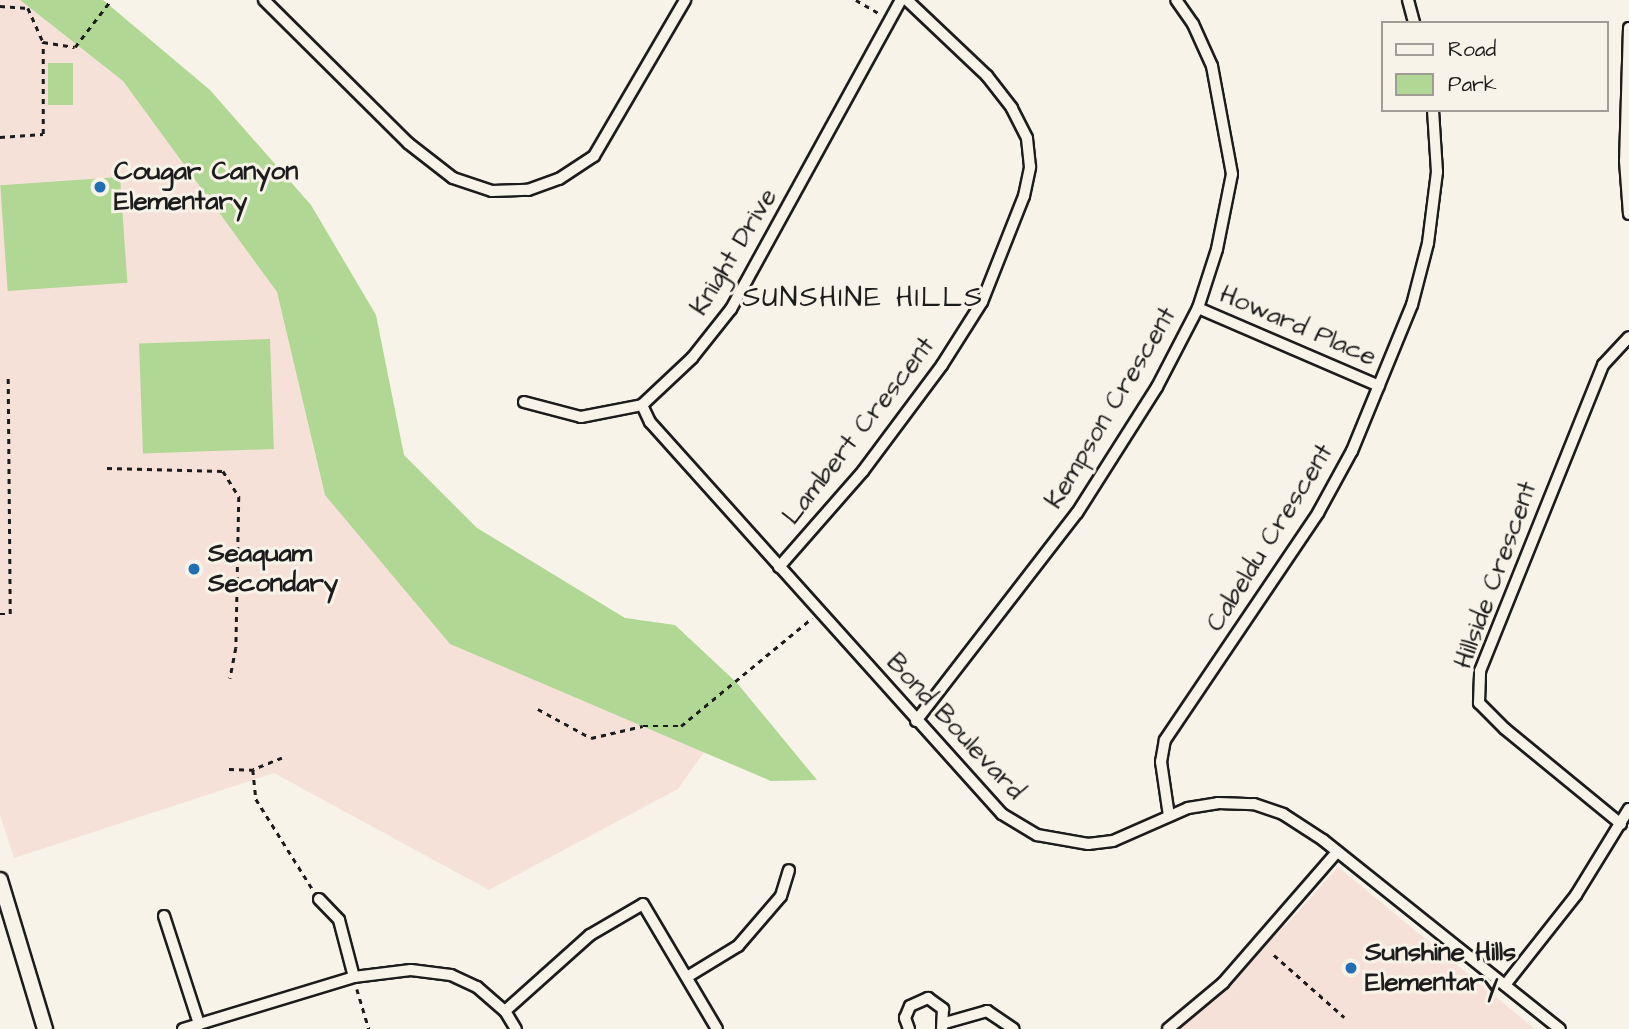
<!DOCTYPE html>
<html>
<head>
<meta charset="utf-8">
<style>
	body { margin:0 }
	#map { position:relative; width:1629px; height:1029px; overflow:hidden; background:#f7f3e8; font-family:"Architects Daughter",sans-serif }
	div>[style] { position:absolute }
	[style*='--x'] { left:calc(var(--x)*1px); top:calc(var(--y)*1px); width:calc(var(--w)*1px); rotate:calc(var(--a)*1deg) }
	.built>* { inset:0; background:#f6e1d8 }
	.green>* { inset:0; background:#b0d793; transform-origin:0 0 }
	.path>* { height:2.5px; margin-top:-1.25px; transform-origin:0; background:repeating-linear-gradient(90deg,#1c1c1c 0 5px,transparent 0 10px) }
	.roads { filter:drop-shadow(2px 0 #1c1c1c) drop-shadow(-2px 0 #1c1c1c) drop-shadow(0 2px #1c1c1c) drop-shadow(0 -2px #1c1c1c) }
	.minor>* { height:10px; margin:-5px; padding:0 5px; transform-origin:5px; border-radius:5px; background:#f7f3e8 }
	.tertiary>* { height:14px; margin:-7px; padding:0 7px; transform-origin:7px; border-radius:7px; background:#f7f3e8 }
	.dots>* { width:19px; height:19px; translate:-50% -50%; box-sizing:border-box; border:4px solid #f7f3e8; border-radius:50% }
	span { translate:-50% -50%; white-space:nowrap; text-align:center; line-height:1.15; -webkit-text-stroke:6px #f7f3e8; paint-order:stroke }
	.poi-label { font-size:26px; color:#1c1c1c; font-weight:700 }
	.left { translate:0 -50%; text-align:left }
	.street-label { font-size:26px; color:#1c1c1c }
	.neighbourhood-label { font-size:28px; color:#1c1c1c; letter-spacing:2px }
	.legend { position:absolute; left:1381px; top:21px; width:228px; height:91px; box-sizing:border-box; background:#f7f3e8; border:2px solid #9f9d96; margin:0; padding:9px 12px; list-style:none; font-size:21px; color:#1c1c1c }
	.legend li { display:flex; align-items:center; gap:14px; height:35px }
	.legend b { width:35px; border:2px solid #9f9d96 }
</style>
</head>
<body>
<div id="map">
	<div class="built">
		<i style="clip-path:polygon(0 0,20px 0,123px 81px,277px 292px,325px 495px,643px 726px,704px 752px,678px 789px,489px 890px,274px 773px,14px 858px,0 815px)"></i>
		<i style="clip-path:polygon(1338px 867px,1535px 1029px,1174px 1029px,1287px 924px)"></i>
	</div>
	<div class="green">
		<i style="clip-path:polygon(20px 0,103px 0,210px 90px,311px 205px,376px 315px,404px 455px,477px 528px,625px 618px,675px 625px,737px 683px,817px 780px,771px 781px,450px 644px,325px 495px,277px 292px,123px 81px)"></i>
		<i style="left:48px;top:63px;width:25px;height:42px"></i>
		<i style="left:120px;top:177px;width:106px;height:120px;rotate:86deg"></i>
		<i style="left:270px;top:339px;width:110px;height:131px;rotate:88deg"></i>
	</div>
	<div class="path">
		<i style="--x:856;--y:0;--w:28;--a:30"></i>
		<i style="--x:0;--y:6;--w:28;--a:4"></i>
		<i style="--x:28;--y:8;--w:37;--a:66"></i>
		<i style="--x:43;--y:42;--w:32;--a:9"></i>
		<i style="--x:75;--y:47;--w:59;--a:-52.5"></i>
		<i style="--x:0;--y:137;--w:43;--a:-4"></i>
		<i style="--x:43;--y:134;--w:92;--a:-90"></i>
		<i style="--x:107;--y:468;--w:116;--a:1.5"></i>
		<i style="--x:223;--y:471;--w:31;--a:58"></i>
		<i style="--x:239;--y:497;--w:151;--a:91.1"></i>
		<i style="--x:236;--y:648;--w:31;--a:101"></i>
		<i style="--x:0;--y:614;--w:10;--a:0"></i>
		<i style="--x:10;--y:614;--w:238;--a:-90.5"></i>
		<i style="--x:538;--y:709;--w:60;--a:28.7"></i>
		<i style="--x:591;--y:738;--w:53;--a:-13"></i>
		<i style="--x:643;--y:726;--w:38;--a:0"></i>
		<i style="--x:681;--y:726;--w:170;--a:-39.5"></i>
		<i style="--x:282;--y:758;--w:31;--a:158"></i>
		<i style="--x:253;--y:770;--w:29;--a:84"></i>
		<i style="--x:256;--y:799;--w:107;--a:57.9"></i>
		<i style="--x:229;--y:769;--w:24;--a:2"></i>
		<i style="--x:1274;--y:955;--w:94;--a:41.5"></i>
		<i style="--x:357;--y:989;--w:42;--a:73.3"></i>
	</div>
	<div class="roads">
		<div class="minor">
			<i style="--x:264;--y:0;--w:203;--a:44.8"></i>
			<i style="--x:408;--y:143;--w:57;--a:37.9"></i>
			<i style="--x:453;--y:178;--w:41;--a:18.4"></i>
			<i style="--x:492;--y:191;--w:36;--a:-2"></i>
			<i style="--x:528;--y:190;--w:33;--a:-20"></i>
			<i style="--x:559;--y:179;--w:42;--a:-33.3"></i>
			<i style="--x:594;--y:156;--w:181;--a:-59.7"></i>
			<i style="--x:1408;--y:0;--w:24;--a:75"></i>
			<i style="--x:1629;--y:28;--w:133;--a:91.7"></i>
			<i style="--x:1625;--y:161;--w:53;--a:85.7"></i>
			<i style="--x:1198;--y:308;--w:197;--a:23.3"></i>
			<i style="--x:524;--y:402;--w:59;--a:14.7"></i>
			<i style="--x:581;--y:417;--w:62;--a:-11.1"></i>
			<i style="--x:642;--y:405;--w:69;--a:-43.2"></i>
			<i style="--x:692;--y:358;--w:63;--a:-51.5"></i>
			<i style="--x:731;--y:309;--w:353;--a:-61.2"></i>
			<i style="--x:642;--y:405;--w:19;--a:65"></i>
			<i style="--x:650;--y:422;--w:527;--a:48.08"></i>
			<i style="--x:1002;--y:814;--w:41;--a:31"></i>
			<i style="--x:1037;--y:835;--w:52;--a:10"></i>
			<i style="--x:1088;--y:844;--w:25;--a:-7"></i>
			<i style="--x:1113;--y:841;--w:82;--a:-23.7"></i>
			<i style="--x:1188;--y:808;--w:30;--a:-9"></i>
			<i style="--x:1218;--y:803;--w:36;--a:2"></i>
			<i style="--x:1254;--y:804;--w:31;--a:19"></i>
			<i style="--x:1283;--y:814;--w:48;--a:33"></i>
			<i style="--x:1323;--y:840;--w:303;--a:38.6"></i>
			<i style="--x:779;--y:567;--w:128;--a:-48.8"></i>
			<i style="--x:863;--y:471;--w:132;--a:-53.3"></i>
			<i style="--x:942;--y:365;--w:75;--a:-57.6"></i>
			<i style="--x:982;--y:302;--w:114;--a:-68.4"></i>
			<i style="--x:1024;--y:196;--w:30;--a:-78"></i>
			<i style="--x:1030;--y:167;--w:29;--a:-96"></i>
			<i style="--x:1027;--y:138;--w:34;--a:-117"></i>
			<i style="--x:1012;--y:108;--w:41;--a:-128"></i>
			<i style="--x:987;--y:76;--w:110;--a:-136.5"></i>
			<i style="--x:916;--y:721;--w:263;--a:-52.3"></i>
			<i style="--x:1077;--y:513;--w:149;--a:-57.6"></i>
			<i style="--x:1157;--y:387;--w:89;--a:-62.6"></i>
			<i style="--x:1198;--y:308;--w:62;--a:-72.1"></i>
			<i style="--x:1217;--y:249;--w:76;--a:-78.7"></i>
			<i style="--x:1232;--y:174;--w:110;--a:-100.5"></i>
			<i style="--x:1212;--y:66;--w:46;--a:-114.3"></i>
			<i style="--x:1193;--y:24;--w:29;--a:-125"></i>
			<i style="--x:1169;--y:816;--w:55;--a:-98.4"></i>
			<i style="--x:1161;--y:762;--w:22;--a:-80"></i>
			<i style="--x:1165;--y:740;--w:274;--a:-56"></i>
			<i style="--x:1318;--y:513;--w:71;--a:-61.3"></i>
			<i style="--x:1352;--y:451;--w:158;--a:-67.7"></i>
			<i style="--x:1412;--y:305;--w:64;--a:-75.5"></i>
			<i style="--x:1428;--y:243;--w:72;--a:-82.8"></i>
			<i style="--x:1437;--y:172;--w:62;--a:-93.7"></i>
			<i style="--x:1621;--y:824;--w:150;--a:-140.7"></i>
			<i style="--x:1505;--y:729;--w:37;--a:-135"></i>
			<i style="--x:1479;--y:703;--w:32;--a:-88"></i>
			<i style="--x:1480;--y:671;--w:330;--a:-68.1"></i>
			<i style="--x:1603;--y:365;--w:38;--a:-47"></i>
			<i style="--x:319;--y:899;--w:29;--a:46"></i>
			<i style="--x:339;--y:920;--w:59;--a:75.3"></i>
			<i style="--x:164;--y:916;--w:114;--a:72"></i>
			<i style="--x:687;--y:977;--w:60;--a:-31.3"></i>
			<i style="--x:738;--y:946;--w:66;--a:-49.3"></i>
			<i style="--x:781;--y:896;--w:27;--a:-73"></i>
			<i style="--x:1505;--y:985;--w:115;--a:-51.7"></i>
			<i style="--x:1576;--y:895;--w:101;--a:-58.4"></i>
			<i style="--x:505;--y:1011;--w:114;--a:-41.8"></i>
			<i style="--x:590;--y:935;--w:61;--a:-30.3"></i>
			<i style="--x:643;--y:904;--w:145;--a:59.4"></i>
			<i style="--x:945;--y:1023;--w:44;--a:-15.9"></i>
			<i style="--x:987;--y:1011;--w:32;--a:34"></i>
			<i style="--x:183;--y:1029;--w:179;--a:-16.9"></i>
			<i style="--x:354;--y:977;--w:57;--a:-7"></i>
			<i style="--x:411;--y:970;--w:40;--a:7.1"></i>
			<i style="--x:451;--y:975;--w:29;--a:25"></i>
			<i style="--x:477;--y:987;--w:37;--a:41"></i>
			<i style="--x:505;--y:1011;--w:21;--a:59"></i>
			<i style="--x:909;--y:1029;--w:12;--a:-110"></i>
			<i style="--x:905;--y:1018;--w:13;--a:-67"></i>
			<i style="--x:910;--y:1006;--w:20;--a:-24"></i>
			<i style="--x:928;--y:998;--w:19;--a:36"></i>
			<i style="--x:943;--y:1009;--w:20;--a:93"></i>
			<i style="--x:1168;--y:1029;--w:72;--a:-39.9"></i>
			<i style="--x:1223;--y:983;--w:174;--a:-49"></i>
		</div>
		<div class="tertiary">
			<i style="--x:0;--y:880;--w:156;--a:73.2"></i>
		</div>
	</div>
	<div class="dots">
		<i style="left:100px;top:187px;background:#1f6fb2"></i>
		<i style="left:194px;top:569px;background:#1f6fb2"></i>
		<i style="left:1351px;top:968px;background:#1f6fb2"></i>
	</div>
	<div class="poi-label">
		<span class="left" style="left:114px;top:187px">Cougar Canyon<br>Elementary</span>
		<span class="left" style="left:208px;top:569px">Seaquam<br>Secondary</span>
		<span class="left" style="left:1365px;top:968px">Sunshine Hills<br>Elementary</span>
	</div>
	<div class="street-label">
		<span style="left:734px;top:252px;rotate:-59deg">Knight Drive</span>
		<span style="left:1298px;top:326px;rotate:23deg">Howard Place</span>
		<span style="left:1111px;top:408px;rotate:-59deg">Kempson Crescent</span>
		<span style="left:859px;top:431px;rotate:-52deg">Lambert Crescent</span>
		<span style="left:1270px;top:538px;rotate:-58deg">Cabeldu Crescent</span>
		<span style="left:1496px;top:575px;rotate:-70deg">Hillside Crescent</span>
		<span style="left:955px;top:727px;rotate:47deg">Bond Boulevard</span>
	</div>
	<div class="neighbourhood-label">
		<span style="left:863px;top:298px">SUNSHINE HILLS</span>
	</div>
	<ul class="legend">
	<li><b style="height:9px;background:#f7f3e8"></b>Road</li>
	<li><b style="height:19px;background:#b0d793"></b>Park</li>
	</ul>
</div>
</body>
</html>
